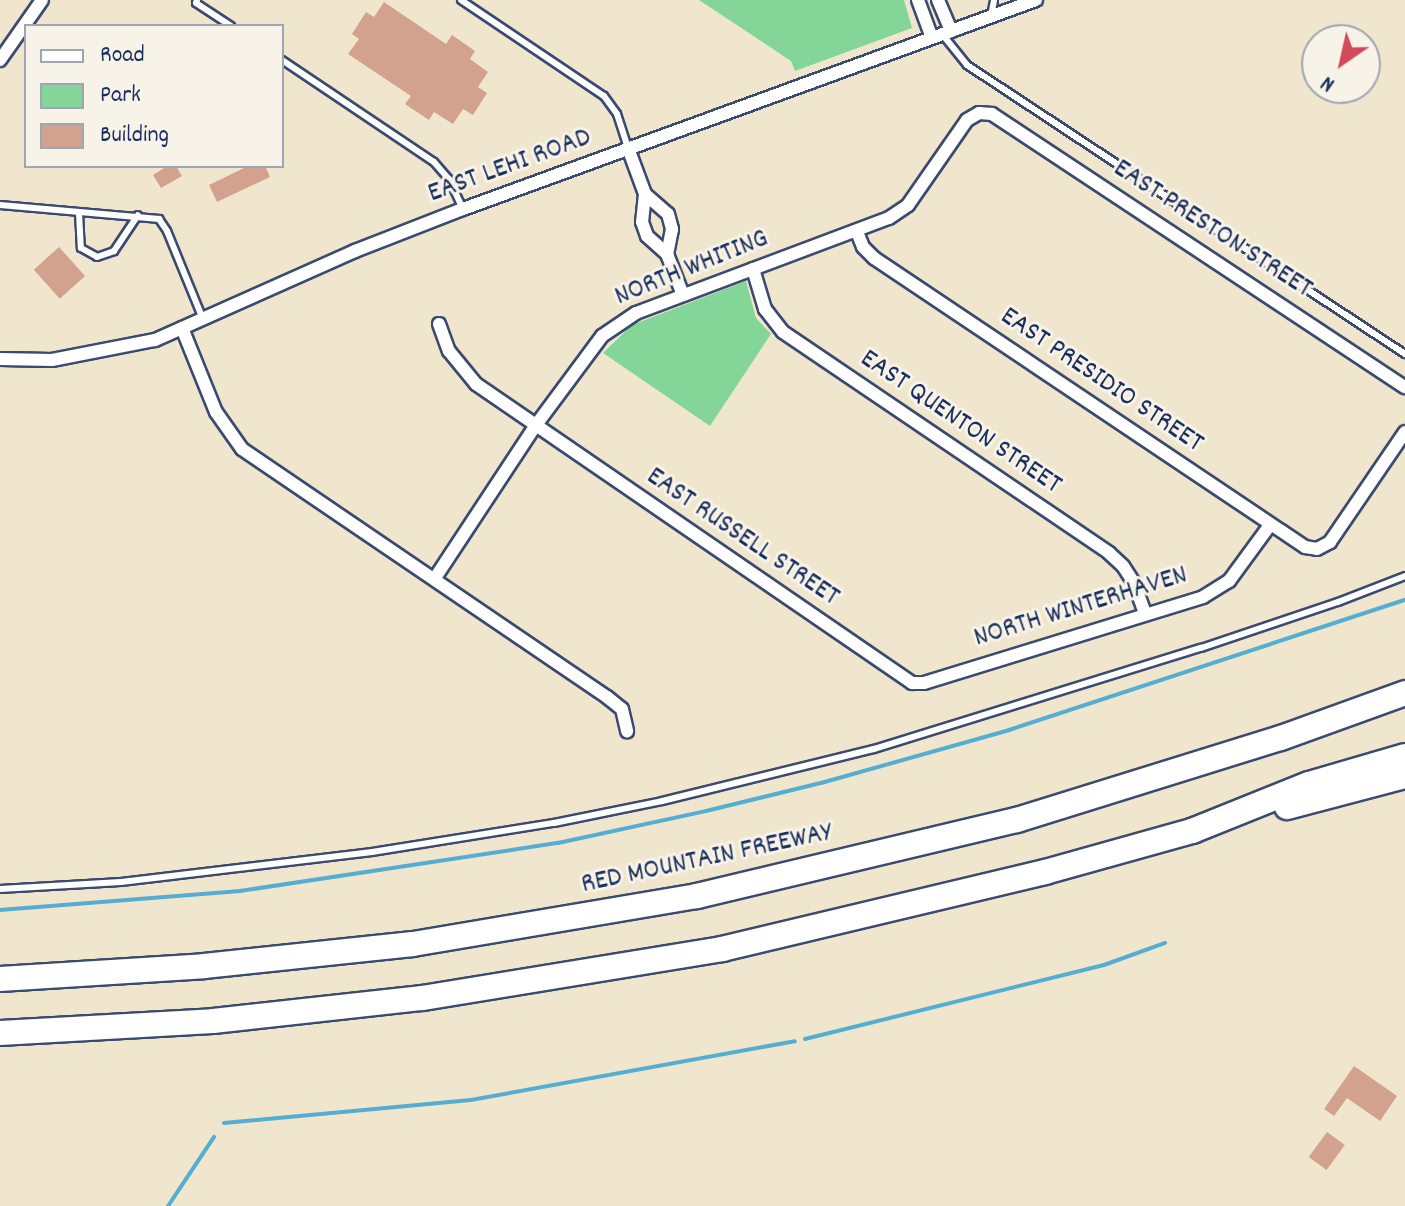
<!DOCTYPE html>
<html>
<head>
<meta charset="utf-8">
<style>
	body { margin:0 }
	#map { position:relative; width:1405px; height:1206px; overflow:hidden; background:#f0e6cd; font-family:Dekko,sans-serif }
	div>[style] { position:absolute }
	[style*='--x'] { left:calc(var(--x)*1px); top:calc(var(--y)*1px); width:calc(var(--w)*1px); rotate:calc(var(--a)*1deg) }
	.green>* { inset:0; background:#83d698 }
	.stream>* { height:4px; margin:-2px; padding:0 2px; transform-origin:2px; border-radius:2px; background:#55aed2 }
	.building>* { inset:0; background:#d3a28e; transform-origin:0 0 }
	.roads { filter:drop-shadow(2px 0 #3b4a6f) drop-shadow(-2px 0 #3b4a6f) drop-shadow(0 2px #3b4a6f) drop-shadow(0 -2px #3b4a6f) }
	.service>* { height:6px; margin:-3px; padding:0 3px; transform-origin:3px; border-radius:3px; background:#fff }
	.minor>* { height:12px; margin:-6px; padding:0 6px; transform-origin:6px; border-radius:6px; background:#fff }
	.motorway>* { height:24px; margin:-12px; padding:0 12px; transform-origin:12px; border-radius:12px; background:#fff }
	span { translate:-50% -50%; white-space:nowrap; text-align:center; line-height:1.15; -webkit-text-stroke:6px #f7f3e8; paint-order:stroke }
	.street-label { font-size:28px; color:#1b2f5e }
	.legend { position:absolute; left:24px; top:24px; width:260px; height:144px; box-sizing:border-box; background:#f7f3e8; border:2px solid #9fa5b1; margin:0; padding:10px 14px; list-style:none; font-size:24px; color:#1b2f5e }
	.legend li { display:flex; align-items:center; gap:16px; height:40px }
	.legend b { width:40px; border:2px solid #9fa5b1 }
	.north { position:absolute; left:1301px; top:24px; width:80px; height:80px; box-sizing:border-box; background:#f7f3e8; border:2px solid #9fa5b1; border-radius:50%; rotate:214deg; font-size:22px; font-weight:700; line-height:32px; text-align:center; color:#1b2f5e }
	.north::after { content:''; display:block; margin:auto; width:28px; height:36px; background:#d1495b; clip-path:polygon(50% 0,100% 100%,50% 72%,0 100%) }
</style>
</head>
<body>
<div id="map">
	<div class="green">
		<i style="clip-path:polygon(699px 0,904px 0,912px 28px,795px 71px,791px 61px)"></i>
		<i style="clip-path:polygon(746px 281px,756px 318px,771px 334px,710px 426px,603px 353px,632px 325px)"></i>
	</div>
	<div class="stream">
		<i style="--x:0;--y:910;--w:241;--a:-4.5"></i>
		<i style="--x:240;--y:891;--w:322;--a:-8.6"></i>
		<i style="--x:558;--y:843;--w:151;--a:-12.2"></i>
		<i style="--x:706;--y:811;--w:118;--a:-13.7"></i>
		<i style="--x:821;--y:783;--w:195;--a:-15.7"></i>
		<i style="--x:1009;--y:730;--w:417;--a:-18.2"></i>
		<i style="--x:805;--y:1039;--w:308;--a:-13.9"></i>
		<i style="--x:1104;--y:965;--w:65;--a:-19.8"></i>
		<i style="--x:224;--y:1123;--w:248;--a:-5.3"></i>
		<i style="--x:471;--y:1100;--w:329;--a:-10.3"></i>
		<i style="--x:168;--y:1206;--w:83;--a:-56.3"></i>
	</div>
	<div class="building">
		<i style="clip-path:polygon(384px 2px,446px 44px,452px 35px,475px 51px,470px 59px,488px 72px,478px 87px,487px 93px,473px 115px,463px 109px,453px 124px,434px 112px,429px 120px,405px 104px,411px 96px,348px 54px,359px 39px,352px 34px,366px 12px,374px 17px)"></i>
		<i style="clip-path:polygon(167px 166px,176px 166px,182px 176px,161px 188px,153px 175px)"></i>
		<i style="clip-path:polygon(248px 166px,265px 166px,270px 177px,217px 202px,209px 185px)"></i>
		<i style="left:59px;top:247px;width:39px;height:34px;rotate:48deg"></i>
		<i style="clip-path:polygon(1354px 1066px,1397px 1096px,1380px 1121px,1347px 1098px,1334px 1116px,1324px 1109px)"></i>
		<i style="left:1327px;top:1132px;width:22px;height:31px;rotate:36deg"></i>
	</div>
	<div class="roads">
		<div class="service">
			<i style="--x:197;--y:0;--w:3;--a:108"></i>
			<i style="--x:196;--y:3;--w:42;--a:33.3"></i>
			<i style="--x:461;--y:0;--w:172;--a:33.9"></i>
			<i style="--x:604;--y:96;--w:22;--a:54"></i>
			<i style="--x:617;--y:114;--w:36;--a:72"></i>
			<i style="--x:991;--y:16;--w:16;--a:-79"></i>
			<i style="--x:942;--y:34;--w:40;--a:51"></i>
			<i style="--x:967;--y:65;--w:525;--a:33.42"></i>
			<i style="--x:282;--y:60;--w:183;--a:33.9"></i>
			<i style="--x:434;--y:162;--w:23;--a:49"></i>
			<i style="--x:449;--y:179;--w:33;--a:65"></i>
			<i style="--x:0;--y:205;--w:160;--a:5"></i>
			<i style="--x:159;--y:219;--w:14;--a:56"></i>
			<i style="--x:167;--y:231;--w:95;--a:67.8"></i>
			<i style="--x:79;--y:213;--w:35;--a:87"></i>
			<i style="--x:81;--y:248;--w:18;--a:29"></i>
			<i style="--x:97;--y:257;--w:18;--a:-19"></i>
			<i style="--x:114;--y:251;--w:43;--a:-56.3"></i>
			<i style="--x:0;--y:889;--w:121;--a:-3.3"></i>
			<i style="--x:121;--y:882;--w:253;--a:-6.8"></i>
			<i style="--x:372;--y:852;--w:184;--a:-9.1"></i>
			<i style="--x:554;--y:823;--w:110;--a:-11.5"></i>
			<i style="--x:662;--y:801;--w:218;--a:-13.8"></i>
			<i style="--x:874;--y:749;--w:342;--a:-17.2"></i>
			<i style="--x:1201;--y:648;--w:145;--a:-18.6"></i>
			<i style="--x:1338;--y:602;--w:72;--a:-21.2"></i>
		</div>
		<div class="minor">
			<i style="--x:918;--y:0;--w:40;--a:69.8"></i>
			<i style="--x:938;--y:0;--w:34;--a:67"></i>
			<i style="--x:0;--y:60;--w:73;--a:-55"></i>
			<i style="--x:628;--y:148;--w:49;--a:69.7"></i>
			<i style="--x:645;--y:194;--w:28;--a:96"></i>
			<i style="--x:642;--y:222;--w:15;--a:70"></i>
			<i style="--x:647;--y:236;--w:27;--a:42"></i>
			<i style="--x:667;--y:254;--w:44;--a:68.7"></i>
			<i style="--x:645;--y:194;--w:30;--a:41"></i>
			<i style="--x:668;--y:214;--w:16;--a:75"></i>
			<i style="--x:672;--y:229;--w:25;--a:101"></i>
			<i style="--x:857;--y:232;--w:16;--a:68"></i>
			<i style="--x:863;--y:247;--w:16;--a:45"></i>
			<i style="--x:874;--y:258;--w:519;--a:33.84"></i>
			<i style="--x:1305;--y:547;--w:12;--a:9"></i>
			<i style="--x:1317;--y:549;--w:15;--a:-28"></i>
			<i style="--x:1330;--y:542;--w:133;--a:-55.7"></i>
			<i style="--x:753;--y:269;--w:42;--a:73.3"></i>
			<i style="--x:765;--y:309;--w:29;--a:52"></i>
			<i style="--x:783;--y:332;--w:394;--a:34.1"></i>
			<i style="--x:1109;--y:553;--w:19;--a:43"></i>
			<i style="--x:1123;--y:566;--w:20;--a:57"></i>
			<i style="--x:1134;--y:583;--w:33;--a:70"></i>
			<i style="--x:439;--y:324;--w:29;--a:70"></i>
			<i style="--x:449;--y:351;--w:43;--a:50.7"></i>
			<i style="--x:476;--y:384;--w:529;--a:34.44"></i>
			<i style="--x:912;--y:683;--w:12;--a:0"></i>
			<i style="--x:924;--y:683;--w:292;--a:-17.1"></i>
			<i style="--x:1203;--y:597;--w:31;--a:-32"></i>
			<i style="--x:1229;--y:581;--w:69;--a:-53.8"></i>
			<i style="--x:182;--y:328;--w:91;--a:68"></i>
			<i style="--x:216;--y:412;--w:45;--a:54.9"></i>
			<i style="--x:242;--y:449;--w:441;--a:34.2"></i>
			<i style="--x:607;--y:697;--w:19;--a:39"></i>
			<i style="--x:622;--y:709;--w:23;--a:77"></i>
			<i style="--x:0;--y:359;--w:52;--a:1.1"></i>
			<i style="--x:52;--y:360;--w:105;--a:-11"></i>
			<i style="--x:155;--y:340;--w:219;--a:-24"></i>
			<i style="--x:355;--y:251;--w:116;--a:-21.3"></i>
			<i style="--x:463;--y:209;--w:610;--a:-20.04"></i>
			<i style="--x:435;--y:578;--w:183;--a:-56.6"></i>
			<i style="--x:536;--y:425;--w:111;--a:-53.4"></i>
			<i style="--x:602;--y:336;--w:41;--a:-34.1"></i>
			<i style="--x:636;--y:313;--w:270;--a:-20.6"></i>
			<i style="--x:889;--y:218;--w:23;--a:-34"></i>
			<i style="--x:908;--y:205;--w:103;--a:-55.2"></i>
			<i style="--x:967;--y:120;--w:14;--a:-30"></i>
			<i style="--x:979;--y:113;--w:13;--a:4"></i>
			<i style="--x:992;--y:114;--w:495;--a:33.5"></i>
		</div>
		<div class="motorway">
			<i style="--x:1287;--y:807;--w:122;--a:-14.7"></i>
			<i style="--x:0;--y:979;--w:204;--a:-3.6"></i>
			<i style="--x:204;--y:966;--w:210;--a:-6"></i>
			<i style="--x:413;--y:944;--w:288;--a:-9.6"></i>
			<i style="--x:697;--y:896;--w:329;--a:-13.4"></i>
			<i style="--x:1017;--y:820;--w:276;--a:-17.3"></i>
			<i style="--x:1281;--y:738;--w:132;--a:-19.9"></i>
			<i style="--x:0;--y:1033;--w:213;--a:-3.2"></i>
			<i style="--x:213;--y:1021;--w:211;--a:-6.3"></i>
			<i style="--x:423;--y:998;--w:303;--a:-9.3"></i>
			<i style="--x:722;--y:949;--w:332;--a:-13.4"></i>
			<i style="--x:1045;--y:872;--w:153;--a:-15.6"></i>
			<i style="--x:1192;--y:831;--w:126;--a:-21.9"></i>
			<i style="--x:1309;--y:784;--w:100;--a:-16.3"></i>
		</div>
	</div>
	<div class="street-label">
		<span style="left:510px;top:167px;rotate:-20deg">EAST LEHI ROAD</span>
		<span style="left:1212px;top:230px;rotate:33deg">EAST PRESTON STREET</span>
		<span style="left:692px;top:269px;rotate:-22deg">NORTH WHITING</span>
		<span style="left:1101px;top:381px;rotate:34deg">EAST PRESIDIO STREET</span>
		<span style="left:960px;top:423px;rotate:34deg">EAST QUENTON STREET</span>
		<span style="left:742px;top:538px;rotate:34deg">EAST RUSSELL STREET</span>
		<span style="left:1081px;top:608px;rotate:-17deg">NORTH WINTERHAVEN</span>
		<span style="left:707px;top:860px;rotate:-12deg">RED MOUNTAIN FREEWAY</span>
	</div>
	<ul class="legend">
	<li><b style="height:10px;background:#fff"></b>Road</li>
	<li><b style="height:22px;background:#83d698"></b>Park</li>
	<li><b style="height:22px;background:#d3a28e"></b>Building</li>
	</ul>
	<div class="north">N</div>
</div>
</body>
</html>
